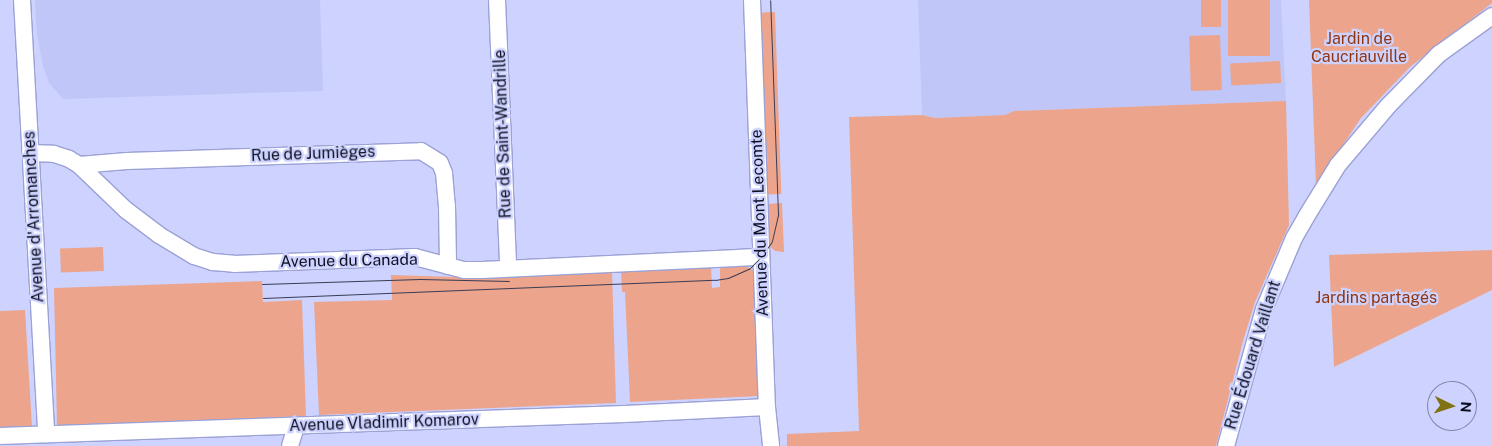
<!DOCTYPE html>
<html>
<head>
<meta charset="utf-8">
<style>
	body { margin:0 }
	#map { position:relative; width:1492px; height:446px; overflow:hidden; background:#cdd3fe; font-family:"Public Sans",sans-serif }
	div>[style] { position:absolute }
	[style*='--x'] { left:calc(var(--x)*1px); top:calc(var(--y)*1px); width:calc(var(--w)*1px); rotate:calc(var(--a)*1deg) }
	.built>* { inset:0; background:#c0c6f7 }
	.green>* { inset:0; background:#eca48c; transform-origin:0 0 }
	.roads { filter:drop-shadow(1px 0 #9ba1d5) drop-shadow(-1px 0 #9ba1d5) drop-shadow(0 1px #9ba1d5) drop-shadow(0 -1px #9ba1d5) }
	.minor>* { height:16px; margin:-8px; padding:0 8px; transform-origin:8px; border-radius:8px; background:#fff }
	.tram>* { height:1px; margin:-0.5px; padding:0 0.5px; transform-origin:0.5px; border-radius:0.5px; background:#3a3c55 }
	span { translate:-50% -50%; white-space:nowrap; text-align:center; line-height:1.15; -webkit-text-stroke:4.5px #cdd3fe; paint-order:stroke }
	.park-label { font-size:16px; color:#913511 }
	.street-label { font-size:16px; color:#0e0f22 }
	.north { position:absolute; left:1427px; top:381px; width:50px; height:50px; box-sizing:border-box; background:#cdd3fe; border:1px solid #8185a6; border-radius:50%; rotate:94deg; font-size:14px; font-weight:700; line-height:20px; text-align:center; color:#0e0f22 }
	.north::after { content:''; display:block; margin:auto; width:18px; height:22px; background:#817213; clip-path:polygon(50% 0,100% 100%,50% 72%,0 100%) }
</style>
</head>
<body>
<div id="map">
	<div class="built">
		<i style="clip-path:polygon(35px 0,320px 0,323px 91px,63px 99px,49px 83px,43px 66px,37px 35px)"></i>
		<i style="clip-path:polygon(918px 0,1281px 0,1286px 101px,1014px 111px,1005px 115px,935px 118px,922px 115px)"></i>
	</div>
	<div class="green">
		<i style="left:1201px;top:0;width:20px;height:27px"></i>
		<i style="left:1228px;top:0;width:42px;height:56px"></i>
		<i style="clip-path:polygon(1309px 0,1492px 0,1492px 3px,1410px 67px,1361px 118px,1316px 185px)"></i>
		<i style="left:775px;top:12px;width:182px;height:14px;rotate:88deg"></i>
		<i style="left:1220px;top:35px;width:55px;height:31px;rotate:88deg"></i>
		<i style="left:1280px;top:61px;width:22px;height:50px;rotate:87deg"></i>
		<i style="clip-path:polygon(1286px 101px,1289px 225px,1255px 302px,1243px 341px,1216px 446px,787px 446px,787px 434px,859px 431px,849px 117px,922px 115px,935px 118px,1005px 115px,1014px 111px)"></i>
		<i style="clip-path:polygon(782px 203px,784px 252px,775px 251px,767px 244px,766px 204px)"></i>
		<i style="left:103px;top:247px;width:24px;height:43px;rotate:88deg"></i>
		<i style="clip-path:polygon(1492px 250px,1492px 290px,1334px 367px,1329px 255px)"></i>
		<i style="clip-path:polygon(711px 267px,712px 288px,720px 287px,720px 267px,748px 267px,754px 271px,760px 396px,630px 402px,625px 292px,622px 292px,621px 270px)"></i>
		<i style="clip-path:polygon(612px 271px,616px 403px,319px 415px,314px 302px,392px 300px,391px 275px,455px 277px,456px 275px)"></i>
		<i style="clip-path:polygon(262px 281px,263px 302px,302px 300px,306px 416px,57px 426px,54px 288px)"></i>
		<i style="clip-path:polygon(25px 310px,32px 427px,0 428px,0 311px)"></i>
	</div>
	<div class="roads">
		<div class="minor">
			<i style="--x:22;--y:0;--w:435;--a:86.8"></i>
			<i style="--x:497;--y:0;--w:268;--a:87.6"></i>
			<i style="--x:752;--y:0;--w:407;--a:87.9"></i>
			<i style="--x:767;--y:407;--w:39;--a:84"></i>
			<i style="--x:30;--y:153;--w:24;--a:2"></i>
			<i style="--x:54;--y:154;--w:16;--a:18"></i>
			<i style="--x:69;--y:159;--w:12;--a:31"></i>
			<i style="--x:79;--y:165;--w:65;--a:43.8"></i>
			<i style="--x:126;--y:210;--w:41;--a:37.1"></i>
			<i style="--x:159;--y:235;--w:41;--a:31"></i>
			<i style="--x:194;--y:256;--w:20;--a:18"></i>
			<i style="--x:213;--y:262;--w:21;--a:5"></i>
			<i style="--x:234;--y:264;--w:181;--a:-2.2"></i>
			<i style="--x:415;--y:257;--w:51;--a:14.9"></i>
			<i style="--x:464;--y:270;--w:18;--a:0"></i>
			<i style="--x:482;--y:270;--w:279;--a:-2.7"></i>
			<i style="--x:79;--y:165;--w:48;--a:-4.8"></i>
			<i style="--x:127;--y:161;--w:294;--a:-1.9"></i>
			<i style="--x:421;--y:151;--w:22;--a:32"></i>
			<i style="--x:440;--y:163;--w:11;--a:68"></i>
			<i style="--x:444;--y:173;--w:33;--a:85"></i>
			<i style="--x:447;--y:206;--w:60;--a:89"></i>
			<i style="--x:0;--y:436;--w:625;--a:-2.02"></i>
			<i style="--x:625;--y:414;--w:142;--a:-2.8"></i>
			<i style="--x:290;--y:446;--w:21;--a:-73"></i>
			<i style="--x:1226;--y:446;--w:142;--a:-74.5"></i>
			<i style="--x:1264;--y:309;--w:77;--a:-67.1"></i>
			<i style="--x:1294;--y:238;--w:24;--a:-60"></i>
			<i style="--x:1306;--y:217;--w:61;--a:-58.4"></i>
			<i style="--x:1338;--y:165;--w:77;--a:-49.7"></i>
			<i style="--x:1388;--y:106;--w:73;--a:-45.6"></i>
			<i style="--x:1439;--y:54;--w:65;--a:-35.6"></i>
		</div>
	</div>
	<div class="tram">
		<i style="--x:262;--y:284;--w:158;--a:-1.8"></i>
		<i style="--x:420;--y:279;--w:89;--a:1.3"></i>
		<i style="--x:263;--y:298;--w:452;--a:-2.3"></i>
		<i style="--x:715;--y:280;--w:13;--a:-9"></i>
		<i style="--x:728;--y:278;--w:24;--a:-24"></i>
		<i style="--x:750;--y:268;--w:16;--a:-45"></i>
		<i style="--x:761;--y:257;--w:19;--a:-55"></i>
		<i style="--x:772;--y:241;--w:28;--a:-77"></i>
		<i style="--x:778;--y:214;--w:214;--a:-92.1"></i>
	</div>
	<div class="park-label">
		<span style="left:1359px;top:48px">Jardin de<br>Caucriauville</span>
		<span style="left:1376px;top:298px">Jardins partagés</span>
	</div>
	<div class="street-label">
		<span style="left:503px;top:134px;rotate:-92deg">Rue de Saint-Wandrille</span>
		<span style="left:313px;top:154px;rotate:-2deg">Rue de Jumièges</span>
		<span style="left:34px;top:217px;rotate:-93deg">Avenue d'Arromanches</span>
		<span style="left:760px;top:223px;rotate:-92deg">Avenue du Mont Lecomte</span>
		<span style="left:349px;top:261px;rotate:-1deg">Avenue du Canada</span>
		<span style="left:1253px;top:355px;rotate:-73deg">Rue Édouard Vaillant</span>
		<span style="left:384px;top:423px;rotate:-2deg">Avenue Vladimir Komarov</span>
	</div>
	<div class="north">N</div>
</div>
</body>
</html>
